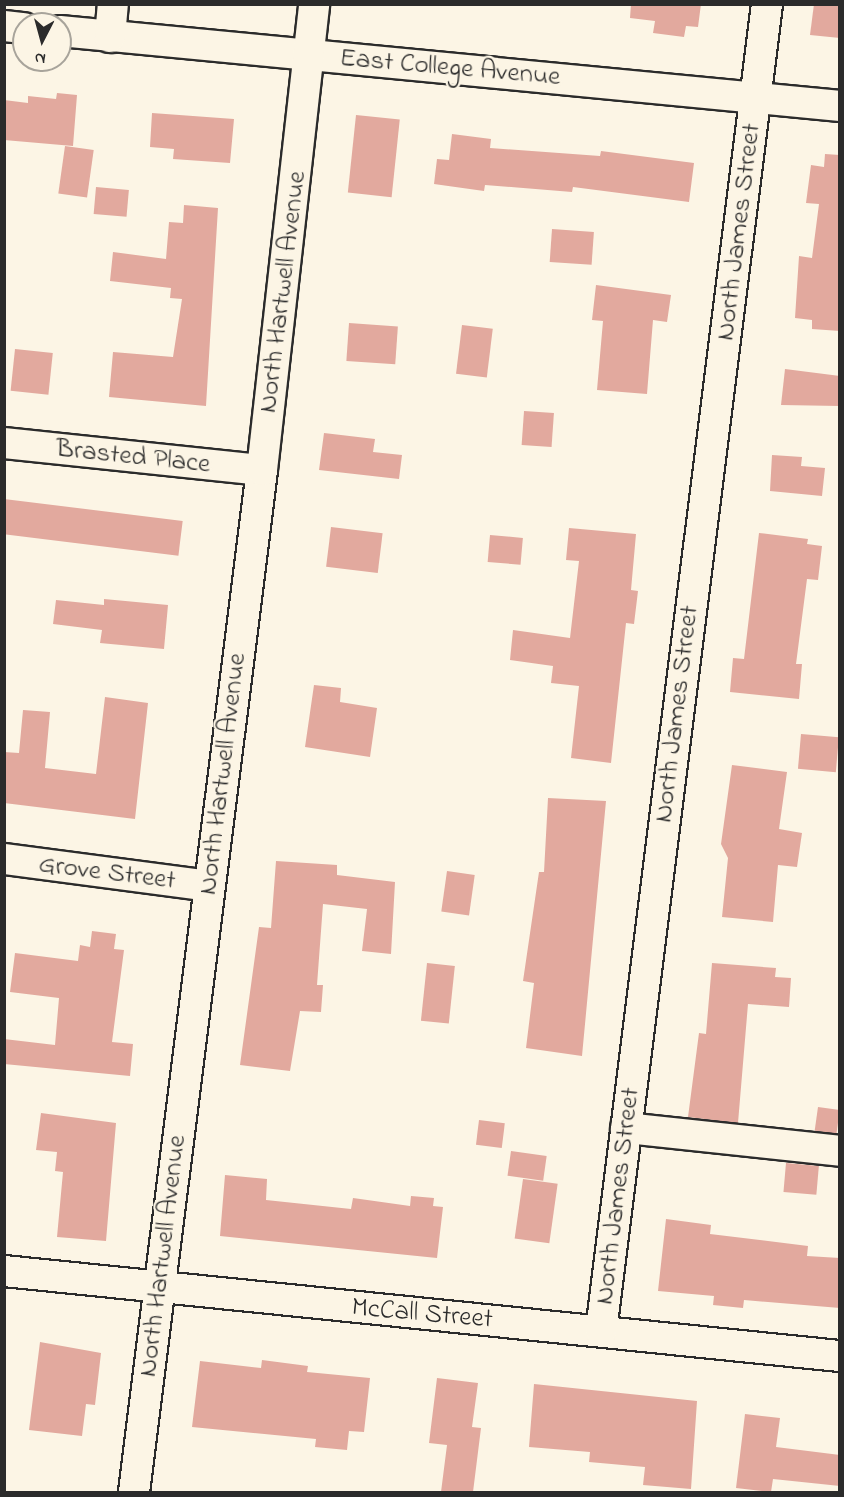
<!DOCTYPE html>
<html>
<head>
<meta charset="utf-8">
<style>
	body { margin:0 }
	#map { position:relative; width:844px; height:1497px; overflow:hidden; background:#fcf5e5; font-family:"Indie Flower",sans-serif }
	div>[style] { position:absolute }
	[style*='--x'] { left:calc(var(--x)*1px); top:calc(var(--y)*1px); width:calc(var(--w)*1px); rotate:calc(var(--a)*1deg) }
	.building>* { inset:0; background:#e2a99e; transform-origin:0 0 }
	.roads { filter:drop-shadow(2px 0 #2b2b2b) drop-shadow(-2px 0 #2b2b2b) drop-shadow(0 2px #2b2b2b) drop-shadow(0 -2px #2b2b2b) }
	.minor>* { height:30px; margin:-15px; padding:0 15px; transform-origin:15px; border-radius:15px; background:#fcf5e5 }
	span { translate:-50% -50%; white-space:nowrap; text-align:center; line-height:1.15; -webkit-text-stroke:4.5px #fcf5e5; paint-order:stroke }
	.street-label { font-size:27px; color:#2b2b2b }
	.frame { position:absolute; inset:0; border:6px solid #2b2b2b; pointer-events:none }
	.north { position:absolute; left:12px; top:12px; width:60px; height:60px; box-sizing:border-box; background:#fcf5e5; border:2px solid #a8a49b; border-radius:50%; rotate:186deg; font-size:16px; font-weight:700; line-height:24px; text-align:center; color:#2b2b2b }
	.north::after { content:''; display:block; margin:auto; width:21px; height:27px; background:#2b2b2b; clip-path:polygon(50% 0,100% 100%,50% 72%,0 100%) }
</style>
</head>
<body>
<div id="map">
	<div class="building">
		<i style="clip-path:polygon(631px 4px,701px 4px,698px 27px,686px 26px,684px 37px,653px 33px,655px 21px,630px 18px)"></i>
		<i style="clip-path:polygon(814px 4px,840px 4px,840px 38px,810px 35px)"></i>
		<i style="clip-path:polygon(57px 93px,77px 95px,73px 146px,4px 140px,4px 100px,28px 103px,28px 96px,56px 99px)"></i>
		<i style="clip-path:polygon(152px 113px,234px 119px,230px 163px,173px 159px,174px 149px,150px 147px)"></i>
		<i style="left:356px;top:115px;width:44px;height:78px;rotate:6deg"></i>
		<i style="clip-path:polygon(452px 134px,491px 139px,490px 148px,600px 156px,601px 151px,694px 163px,689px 202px,573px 187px,572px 192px,485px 185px,484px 191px,434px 184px,437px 159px,449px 160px)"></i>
		<i style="left:65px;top:146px;width:29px;height:48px;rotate:8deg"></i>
		<i style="clip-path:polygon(825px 154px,840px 155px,840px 331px,812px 329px,812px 320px,795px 318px,799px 256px,812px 258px,819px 204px,806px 203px,811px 165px,824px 167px)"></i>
		<i style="left:96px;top:187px;width:33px;height:27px;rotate:5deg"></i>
		<i style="clip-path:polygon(184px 205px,218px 208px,206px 406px,109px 397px,113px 352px,173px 357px,182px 299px,170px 298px,171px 288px,110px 281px,113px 252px,166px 259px,169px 222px,183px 223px)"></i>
		<i style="left:552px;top:229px;width:42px;height:33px;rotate:4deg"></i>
		<i style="clip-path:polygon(596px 285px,671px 295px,667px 322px,653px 320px,647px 394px,597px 390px,603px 321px,592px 320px)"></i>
		<i style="left:349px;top:323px;width:49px;height:38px;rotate:4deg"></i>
		<i style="left:462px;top:325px;width:31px;height:49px;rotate:7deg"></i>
		<i style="left:15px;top:349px;width:38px;height:42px;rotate:6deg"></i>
		<i style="clip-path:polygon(785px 369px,840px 376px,840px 406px,781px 405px)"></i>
		<i style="left:524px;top:411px;width:30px;height:34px;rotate:4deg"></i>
		<i style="clip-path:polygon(324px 433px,375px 439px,373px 452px,402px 455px,399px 479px,319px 470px)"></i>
		<i style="clip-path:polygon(772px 455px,802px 457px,801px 466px,825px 468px,822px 496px,770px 491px)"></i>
		<i style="left:4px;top:499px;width:180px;height:35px;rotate:7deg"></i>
		<i style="left:331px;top:527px;width:52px;height:40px;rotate:7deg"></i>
		<i style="clip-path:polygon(569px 528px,636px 534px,631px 590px,638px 591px,634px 624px,626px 623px,611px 763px,571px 758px,579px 686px,551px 683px,553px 666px,510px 660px,513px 630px,570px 638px,579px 561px,566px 560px)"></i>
		<i style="clip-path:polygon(759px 533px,808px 539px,807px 544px,822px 546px,818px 580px,807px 579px,796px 664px,802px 664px,799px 699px,730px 692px,733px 658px,744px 659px)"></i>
		<i style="left:490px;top:535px;width:33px;height:27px;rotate:5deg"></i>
		<i style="clip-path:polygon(104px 599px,168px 605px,164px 649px,100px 643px,102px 630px,53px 624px,56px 600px,104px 605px)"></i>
		<i style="clip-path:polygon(314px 685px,341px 688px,340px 702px,377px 708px,370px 757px,305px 747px)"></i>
		<i style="clip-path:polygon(105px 697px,148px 703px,135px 819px,4px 803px,4px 752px,19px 753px,23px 710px,50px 712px,45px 768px,96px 774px)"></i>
		<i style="left:801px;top:734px;width:38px;height:35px;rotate:5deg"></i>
		<i style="clip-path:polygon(732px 765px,787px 772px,779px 829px,802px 833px,797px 867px,778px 865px,773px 922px,722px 917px,728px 858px,721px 844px)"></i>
		<i style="clip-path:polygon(548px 798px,606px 801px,582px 1056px,526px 1048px,534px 983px,523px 981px,539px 872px,544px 872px)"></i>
		<i style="clip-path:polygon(276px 861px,337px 865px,337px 875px,395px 882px,391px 954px,362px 951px,367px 909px,323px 904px,317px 985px,323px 985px,321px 1012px,300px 1011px,290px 1071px,240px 1065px,259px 927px,271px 928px)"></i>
		<i style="left:447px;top:871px;width:28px;height:41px;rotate:8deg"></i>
		<i style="clip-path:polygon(92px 931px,116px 934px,114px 949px,124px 950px,112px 1042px,133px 1044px,130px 1076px,4px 1064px,4px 1039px,55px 1045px,59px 998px,10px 992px,15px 953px,78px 961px,80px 945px,90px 947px)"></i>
		<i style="left:427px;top:963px;width:28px;height:58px;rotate:6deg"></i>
		<i style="clip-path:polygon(712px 963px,776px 968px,775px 977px,791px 978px,789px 1007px,748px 1004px,738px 1123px,688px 1117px,699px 1033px,706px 1034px)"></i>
		<i style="left:818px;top:1107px;width:22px;height:24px;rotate:8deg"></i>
		<i style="clip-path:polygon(41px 1113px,116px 1123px,106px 1241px,57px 1237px,63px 1172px,55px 1171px,57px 1152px,36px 1150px)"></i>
		<i style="left:479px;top:1120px;width:26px;height:25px;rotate:7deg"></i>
		<i style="left:511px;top:1151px;width:36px;height:25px;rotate:8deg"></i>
		<i style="left:786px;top:1163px;width:33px;height:29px;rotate:5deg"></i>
		<i style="clip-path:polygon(225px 1175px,267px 1179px,266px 1200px,351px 1209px,353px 1198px,410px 1206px,411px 1196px,434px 1198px,433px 1206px,443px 1207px,437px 1258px,220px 1236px)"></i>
		<i style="left:523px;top:1179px;width:35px;height:60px;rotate:8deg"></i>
		<i style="clip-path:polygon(666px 1219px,711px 1225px,710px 1234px,808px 1246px,807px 1256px,840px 1258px,840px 1308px,744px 1300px,743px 1308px,713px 1305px,714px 1296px,658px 1291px)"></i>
		<i style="clip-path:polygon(40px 1342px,101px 1353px,95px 1405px,86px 1404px,82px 1436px,29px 1430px)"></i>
		<i style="clip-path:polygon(262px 1360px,308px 1366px,307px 1372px,370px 1378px,364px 1432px,349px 1431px,347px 1450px,315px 1447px,316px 1439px,192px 1427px,200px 1361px,261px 1368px)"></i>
		<i style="clip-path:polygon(437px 1378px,478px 1383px,472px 1427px,481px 1428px,473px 1492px,441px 1492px,447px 1445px,429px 1443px)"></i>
		<i style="clip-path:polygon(534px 1384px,697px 1401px,691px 1489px,643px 1485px,645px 1467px,589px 1462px,590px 1452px,529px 1447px)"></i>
		<i style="clip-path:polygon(745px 1414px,780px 1418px,776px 1447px,840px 1455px,840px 1486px,773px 1479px,771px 1492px,736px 1488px)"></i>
	</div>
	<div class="roads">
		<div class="minor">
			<i style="--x:4;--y:26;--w:20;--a:6"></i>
			<i style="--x:60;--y:31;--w:784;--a:5.49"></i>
			<i style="--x:110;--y:37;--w:33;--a:-85"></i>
			<i style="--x:4;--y:443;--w:259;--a:6"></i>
			<i style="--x:4;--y:859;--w:207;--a:7.5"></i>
			<i style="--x:626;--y:1128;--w:215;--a:6.1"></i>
			<i style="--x:4;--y:1271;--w:840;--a:5.81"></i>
			<i style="--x:601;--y:1331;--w:1337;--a:-82.87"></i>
			<i style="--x:134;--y:1492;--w:1030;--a:-82.86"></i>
			<i style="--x:262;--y:470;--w:469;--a:-83.6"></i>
		</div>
	</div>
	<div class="street-label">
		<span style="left:450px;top:68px;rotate:5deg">East College Avenue</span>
		<span style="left:739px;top:232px;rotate:-83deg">North James Street</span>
		<span style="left:283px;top:292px;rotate:-83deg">North Hartwell Avenue</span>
		<span style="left:133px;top:457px;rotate:6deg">Brasted Place</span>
		<span style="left:677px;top:714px;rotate:-83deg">North James Street</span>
		<span style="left:223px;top:774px;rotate:-83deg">North Hartwell Avenue</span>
		<span style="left:107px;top:873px;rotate:7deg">Grove Street</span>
		<span style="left:618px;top:1196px;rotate:-83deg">North James Street</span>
		<span style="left:163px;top:1256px;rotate:-83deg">North Hartwell Avenue</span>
		<span style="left:422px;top:1314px;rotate:5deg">McCall Street</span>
	</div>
	<div class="frame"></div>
	<div class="north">N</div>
</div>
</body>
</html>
